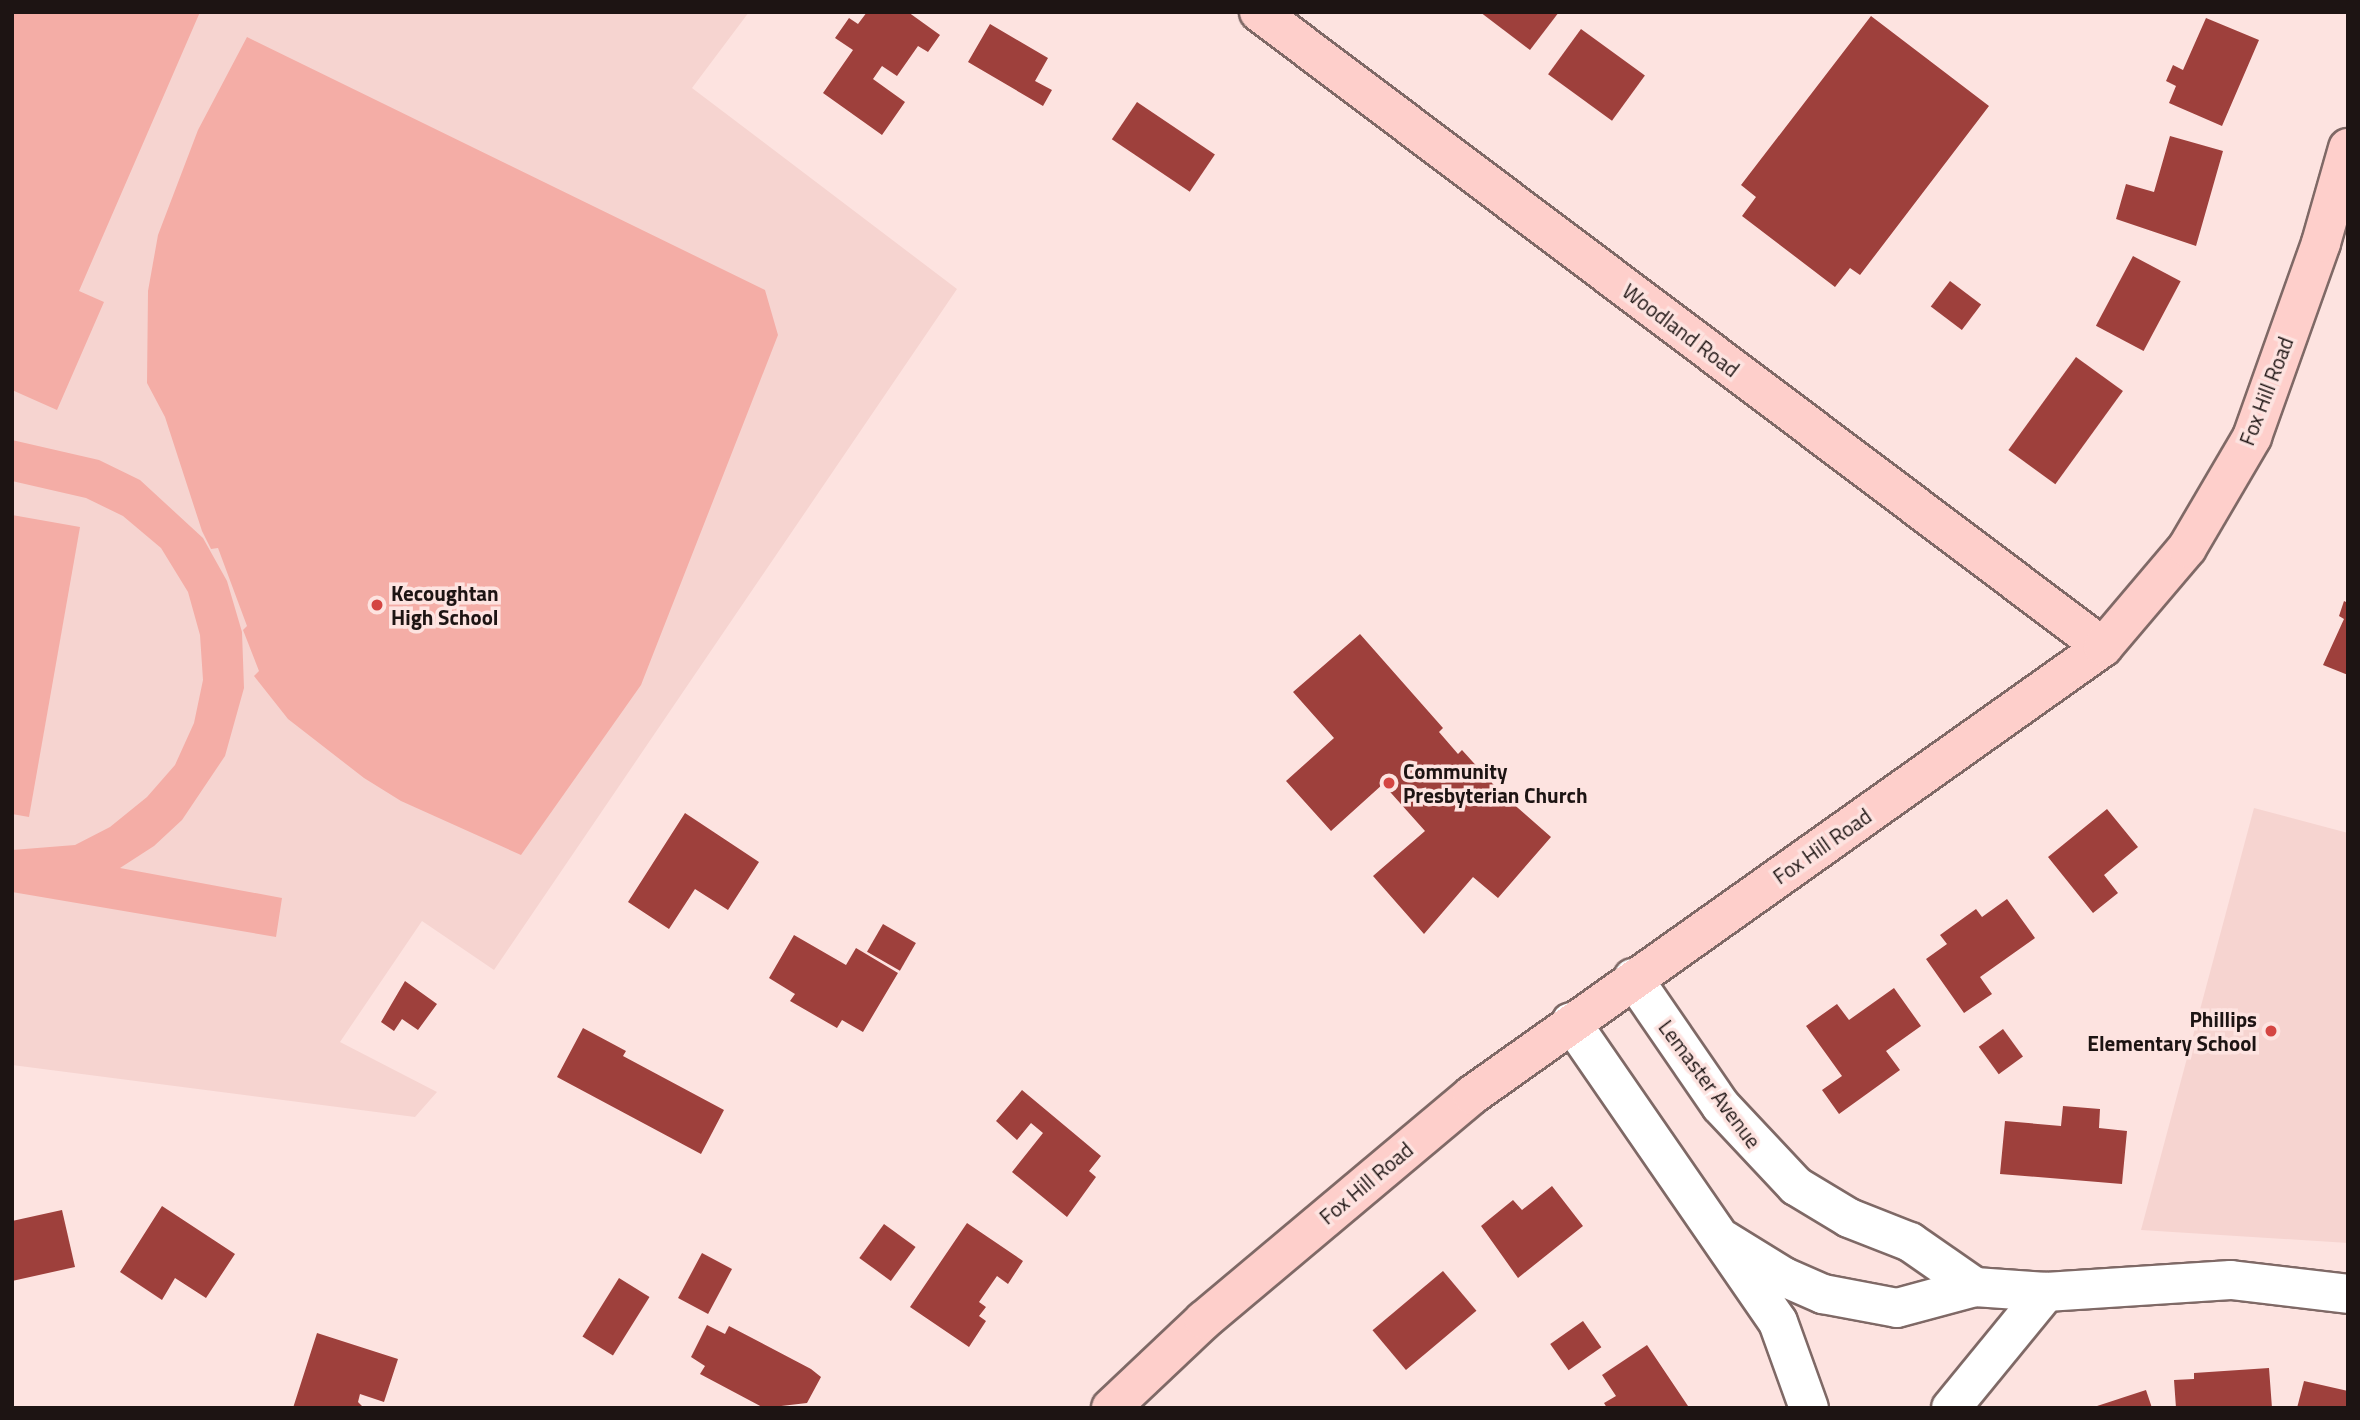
<!DOCTYPE html>
<html>
<head>
<meta charset="utf-8">
<style>
	body { margin:0 }
	#map { position:relative; width:2360px; height:1420px; overflow:hidden; background:#fde3e0; font-family:"Titillium Web",sans-serif }
	div>[style] { position:absolute }
	[style*='--x'] { left:calc(var(--x)*1px); top:calc(var(--y)*1px); width:calc(var(--w)*1px); rotate:calc(var(--a)*1deg) }
	.built>* { inset:0; background:#f6d4d0 }
	.green>* { inset:0; background:#f4ada6 }
	.building>* { inset:0; background:#9e403c; transform-origin:0 0 }
	.roads { filter:drop-shadow(2px 0 #7f6966) drop-shadow(-2px 0 #7f6966) drop-shadow(0 2px #7f6966) drop-shadow(0 -2px #7f6966) }
	.minor>* { height:38px; margin:-19px; padding:0 19px; transform-origin:19px; border-radius:19px; background:#fff }
	.major>* { height:38px; margin:-19px; padding:0 19px; transform-origin:19px; border-radius:19px; background:#fecfcb }
	.dots>* { width:19px; height:19px; translate:-50% -50%; box-sizing:border-box; border:4px solid #fde3e0; border-radius:50% }
	span { translate:-50% -50%; white-space:nowrap; text-align:center; line-height:1.15; -webkit-text-stroke:7px #fde3e0; paint-order:stroke }
	.street-label { font-size:21px; color:#1d1413 }
	.poi-label { font-size:21px; color:#1d1413; font-weight:700 }
	.left { translate:0 -50%; text-align:left }
	.right { translate:-100% -50%; text-align:right }
	.frame { position:absolute; inset:0; border:14px solid #1d1413; pointer-events:none }
</style>
</head>
<body>
<div id="map">
	<div class="built">
		<i style="clip-path:polygon(12px 12px,749px 12px,692px 88px,957px 289px,494px 970px,422px 921px,340px 1042px,437px 1092px,415px 1117px,12px 1065px)"></i>
		<i style="clip-path:polygon(2254px 808px,2348px 833px,2348px 1243px,2141px 1230px)"></i>
	</div>
	<div class="green">
		<i style="clip-path:polygon(12px 12px,200px 12px,79px 291px,104px 302px,57px 410px,12px 390px)"></i>
		<i style="clip-path:polygon(247px 37px,765px 290px,778px 335px,641px 685px,521px 855px,401px 801px,364px 778px,288px 719px,254px 676px,259px 671px,243px 630px,247px 626px,218px 548px,211px 549px,202px 531px,165px 417px,147px 383px,148px 291px,158px 235px,198px 130px)"></i>
		<i style="clip-path:polygon(12px 440px,99px 460px,140px 480px,203px 538px,227px 581px,242px 632px,244px 688px,225px 756px,182px 820px,154px 846px,120px 868px,282px 898px,276px 937px,12px 892px,12px 850px,75px 845px,110px 827px,147px 797px,175px 765px,194px 723px,203px 680px,200px 635px,188px 592px,161px 548px,123px 516px,86px 498px,12px 481px)"></i>
		<i style="clip-path:polygon(12px 515px,80px 527px,29px 817px,12px 814px)"></i>
	</div>
	<div class="building">
		<i style="clip-path:polygon(867px 12px,908px 12px,940px 35px,928px 52px,918px 46px,897px 76px,882px 66px,873px 79px,905px 102px,882px 135px,823px 93px,853px 50px,835px 38px,849px 18px,858px 24px)"></i>
		<i style="clip-path:polygon(1480px 12px,1559px 12px,1530px 50px)"></i>
		<i style="clip-path:polygon(1871px 16px,1989px 106px,1860px 275px,1850px 268px,1835px 287px,1742px 216px,1756px 197px,1741px 185px)"></i>
		<i style="clip-path:polygon(2206px 18px,2259px 40px,2222px 126px,2169px 103px,2176px 86px,2166px 81px,2173px 65px,2183px 70px)"></i>
		<i style="clip-path:polygon(990px 24px,1048px 58px,1035px 81px,1052px 90px,1043px 106px,968px 62px)"></i>
		<i style="left:1581px;top:29px;width:79px;height:56px;rotate:36deg"></i>
		<i style="left:1137px;top:102px;width:94px;height:45px;rotate:34deg"></i>
		<i style="clip-path:polygon(2170px 136px,2223px 151px,2196px 246px,2116px 219px,2126px 184px,2154px 192px)"></i>
		<i style="left:2133px;top:256px;width:54px;height:79px;rotate:28deg"></i>
		<i style="left:1950px;top:281px;width:39px;height:32px;rotate:37deg"></i>
		<i style="left:2076px;top:357px;width:58px;height:115px;rotate:36deg"></i>
		<i style="clip-path:polygon(2344px 601px,2348px 603px,2348px 675px,2323px 665px,2344px 619px,2339px 616px)"></i>
		<i style="clip-path:polygon(1360px 634px,1443px 728px,1439px 732px,1458px 754px,1462px 750px,1502px 794px,1551px 837px,1498px 898px,1473px 877px,1424px 934px,1373px 876px,1425px 831px,1383px 784px,1331px 831px,1286px 781px,1334px 738px,1293px 692px)"></i>
		<i style="clip-path:polygon(2107px 809px,2138px 847px,2104px 875px,2118px 893px,2093px 913px,2048px 857px)"></i>
		<i style="clip-path:polygon(685px 813px,759px 862px,728px 910px,695px 889px,669px 929px,628px 902px)"></i>
		<i style="clip-path:polygon(2007px 899px,2035px 938px,1980px 977px,1992px 994px,1964px 1013px,1926px 959px,1947px 944px,1940px 935px,1976px 909px,1982px 917px)"></i>
		<i style="left:883px;top:924px;width:38px;height:32px;rotate:30deg"></i>
		<i style="clip-path:polygon(794px 935px,846px 965px,856px 948px,898px 973px,863px 1032px,842px 1020px,837px 1028px,790px 1001px,795px 994px,769px 978px)"></i>
		<i style="clip-path:polygon(405px 981px,437px 1004px,418px 1030px,402px 1019px,394px 1031px,381px 1022px)"></i>
		<i style="clip-path:polygon(1894px 988px,1921px 1026px,1886px 1051px,1900px 1070px,1839px 1114px,1822px 1090px,1842px 1076px,1806px 1026px,1837px 1004px,1849px 1020px)"></i>
		<i style="clip-path:polygon(583px 1028px,626px 1051px,623px 1056px,724px 1110px,701px 1154px,557px 1077px)"></i>
		<i style="left:2003px;top:1029px;width:34px;height:30px;rotate:54deg"></i>
		<i style="clip-path:polygon(1022px 1090px,1101px 1156px,1089px 1171px,1096px 1177px,1067px 1217px,1012px 1172px,1043px 1133px,1031px 1123px,1017px 1140px,996px 1121px)"></i>
		<i style="clip-path:polygon(2063px 1106px,2100px 1109px,2099px 1128px,2127px 1131px,2122px 1184px,2000px 1174px,2005px 1121px,2061px 1126px)"></i>
		<i style="clip-path:polygon(1552px 1186px,1583px 1226px,1518px 1278px,1481px 1226px,1513px 1200px,1522px 1210px)"></i>
		<i style="clip-path:polygon(162px 1206px,235px 1254px,206px 1298px,175px 1278px,162px 1300px,120px 1272px)"></i>
		<i style="clip-path:polygon(62px 1210px,75px 1267px,12px 1281px,12px 1221px)"></i>
		<i style="clip-path:polygon(967px 1223px,1023px 1261px,1008px 1284px,997px 1276px,979px 1302px,986px 1307px,979px 1316px,986px 1321px,969px 1347px,910px 1307px)"></i>
		<i style="left:884px;top:1224px;width:39px;height:42px;rotate:36deg"></i>
		<i style="left:702px;top:1253px;width:34px;height:51px;rotate:28deg"></i>
		<i style="left:1443px;top:1271px;width:52px;height:92px;rotate:50deg"></i>
		<i style="left:619px;top:1278px;width:36px;height:69px;rotate:32deg"></i>
		<i style="left:1583px;top:1321px;width:32px;height:40px;rotate:55deg"></i>
		<i style="clip-path:polygon(707px 1325px,725px 1334px,729px 1326px,811px 1369px,821px 1377px,807px 1403px,764px 1408px,700px 1374px,705px 1366px,691px 1357px)"></i>
		<i style="clip-path:polygon(317px 1333px,398px 1359px,384px 1402px,360px 1394px,358px 1402px,364px 1408px,293px 1408px)"></i>
		<i style="clip-path:polygon(1647px 1345px,1688px 1406px,1607px 1408px,1604px 1403px,1616px 1396px,1602px 1375px)"></i>
		<i style="clip-path:polygon(2269px 1368px,2272px 1408px,2176px 1408px,2174px 1380px,2194px 1379px,2194px 1373px)"></i>
		<i style="clip-path:polygon(2304px 1381px,2348px 1391px,2348px 1408px,2297px 1408px)"></i>
		<i style="clip-path:polygon(2146px 1390px,2152px 1408px,2094px 1408px,2094px 1407px)"></i>
	</div>
	<div class="roads">
		<div class="minor">
			<i style="--x:1633;--y:978;--w:155;--a:55.5"></i>
			<i style="--x:1721;--y:1106;--w:110;--a:46.8"></i>
			<i style="--x:1796;--y:1186;--w:62;--a:31.1"></i>
			<i style="--x:1849;--y:1218;--w:66;--a:21.5"></i>
			<i style="--x:1910;--y:1242;--w:79;--a:34.7"></i>
			<i style="--x:1571;--y:1022;--w:364;--a:55.4"></i>
			<i style="--x:1778;--y:1322;--w:91;--a:70.2"></i>
			<i style="--x:1724;--y:1240;--w:70;--a:31.7"></i>
			<i style="--x:1784;--y:1277;--w:43;--a:23.6"></i>
			<i style="--x:1823;--y:1294;--w:75;--a:10.7"></i>
			<i style="--x:1897;--y:1308;--w:81;--a:-15.1"></i>
			<i style="--x:1975;--y:1287;--w:71;--a:4"></i>
			<i style="--x:2046;--y:1292;--w:185;--a:-3.7"></i>
			<i style="--x:2231;--y:1280;--w:118;--a:6.8"></i>
			<i style="--x:1951;--y:1408;--w:150;--a:-50.7"></i>
		</div>
		<div class="major">
			<i style="--x:1259;--y:12;--w:1056;--a:36.96"></i>
			<i style="--x:1111;--y:1408;--w:128;--a:-43.4"></i>
			<i style="--x:1204;--y:1320;--w:350;--a:-40"></i>
			<i style="--x:1472;--y:1095;--w:774;--a:-35.37"></i>
			<i style="--x:2103;--y:647;--w:130;--a:-49.7"></i>
			<i style="--x:2187;--y:548;--w:129;--a:-59.6"></i>
			<i style="--x:2252;--y:437;--w:206;--a:-70.4"></i>
			<i style="--x:2321;--y:243;--w:99;--a:-74.1"></i>
		</div>
	</div>
	<div class="dots">
		<i style="left:377px;top:605px;background:#d44542"></i>
		<i style="left:1389px;top:783px;background:#d44542"></i>
		<i style="left:2271px;top:1031px;background:#d44542"></i>
	</div>
	<div class="street-label">
		<span style="left:1681px;top:330px;rotate:37deg">Woodland Road</span>
		<span style="left:2266px;top:391px;rotate:-69deg">Fox Hill Road</span>
		<span style="left:1822px;top:846px;rotate:-35deg">Fox Hill Road</span>
		<span style="left:1710px;top:1084px;rotate:53deg">Lemaster Avenue</span>
		<span style="left:1366px;top:1183px;rotate:-40deg">Fox Hill Road</span>
	</div>
	<div class="poi-label">
		<span class="left" style="left:391px;top:605px">Kecoughtan<br>High School</span>
		<span class="left" style="left:1403px;top:783px">Community<br>Presbyterian Church</span>
		<span class="right" style="left:2257px;top:1031px">Phillips<br>Elementary School</span>
	</div>
	<div class="frame"></div>
</div>
</body>
</html>
